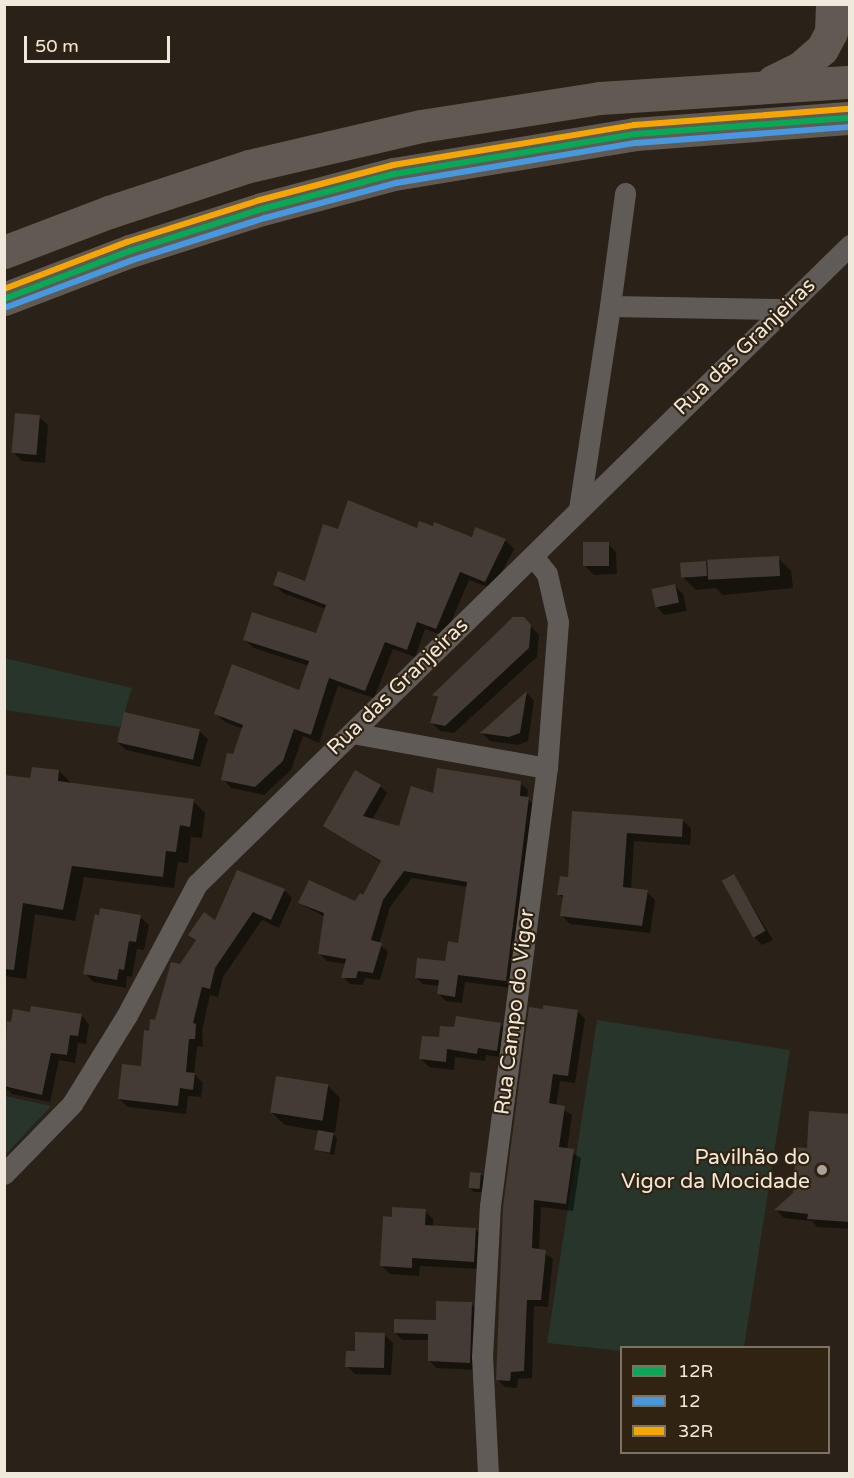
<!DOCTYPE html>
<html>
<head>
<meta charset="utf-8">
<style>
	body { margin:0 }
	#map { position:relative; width:854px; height:1478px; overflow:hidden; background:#2a2218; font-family:"Varela Round",sans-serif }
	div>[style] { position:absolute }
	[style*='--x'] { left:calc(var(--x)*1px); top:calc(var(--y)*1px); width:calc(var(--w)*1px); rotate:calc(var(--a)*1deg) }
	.green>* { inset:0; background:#27352a }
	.shadow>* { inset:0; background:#0007 }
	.building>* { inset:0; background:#433b34; transform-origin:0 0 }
	.minor>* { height:21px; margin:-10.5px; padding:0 10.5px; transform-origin:10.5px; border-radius:10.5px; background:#605b57 }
	.trunk>* { height:33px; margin:-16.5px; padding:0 16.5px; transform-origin:16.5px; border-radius:16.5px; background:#605a52 }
	.bus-1>* { height:6px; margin:-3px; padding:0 3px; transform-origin:3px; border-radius:3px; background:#06aa56 }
	.bus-2>* { height:6px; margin:-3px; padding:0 3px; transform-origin:3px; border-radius:3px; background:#4699e1 }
	.bus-3>* { height:6px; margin:-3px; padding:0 3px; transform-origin:3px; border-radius:3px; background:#f7a600 }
	.dots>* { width:16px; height:16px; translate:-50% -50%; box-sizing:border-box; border:3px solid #312311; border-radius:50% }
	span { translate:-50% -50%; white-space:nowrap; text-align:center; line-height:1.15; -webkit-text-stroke:4.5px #312311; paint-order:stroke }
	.street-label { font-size:21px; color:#f1e8dc }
	.poi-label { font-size:21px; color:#f1e8dc }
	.right { translate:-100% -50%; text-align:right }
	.frame { position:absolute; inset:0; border:6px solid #f1e8dc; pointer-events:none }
	.legend { position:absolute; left:620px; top:1346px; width:210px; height:108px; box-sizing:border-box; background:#312311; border:2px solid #7e7262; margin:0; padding:8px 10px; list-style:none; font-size:18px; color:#f1e8dc }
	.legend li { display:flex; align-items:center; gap:12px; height:30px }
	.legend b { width:30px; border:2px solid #7e7262 }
	.scale { position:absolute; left:24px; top:36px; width:146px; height:27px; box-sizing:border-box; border:3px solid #f1e8dc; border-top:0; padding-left:8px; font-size:18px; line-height:21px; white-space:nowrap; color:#f1e8dc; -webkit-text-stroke:4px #312311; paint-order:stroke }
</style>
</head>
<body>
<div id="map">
	<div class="green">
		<i style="clip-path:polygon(4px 658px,132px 688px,120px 727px,5px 710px)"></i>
		<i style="clip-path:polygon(597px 1020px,790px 1050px,744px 1347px,622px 1348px,621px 1351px,547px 1343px)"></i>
		<i style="clip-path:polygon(5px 1096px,51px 1106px,5px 1155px,4px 1096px)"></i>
	</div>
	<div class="shadow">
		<i style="clip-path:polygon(39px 417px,48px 425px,45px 463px,22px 461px,13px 452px)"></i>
		<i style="clip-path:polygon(417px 530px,505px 540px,514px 549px,493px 589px,469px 580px,445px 636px,425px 629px,415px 657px,393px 649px,374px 698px,338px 686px,319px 743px,303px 736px,291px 770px,264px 795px,231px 788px,223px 779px,243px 729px,225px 722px,216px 714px,300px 692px,309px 666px,254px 648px,245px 640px,316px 635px,326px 609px,283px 593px,275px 585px,306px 583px,339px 531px)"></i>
		<i style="clip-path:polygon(608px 544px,616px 552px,617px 574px,594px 575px,585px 566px)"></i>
		<i style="clip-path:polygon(778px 558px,791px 571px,793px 588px,723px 595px,716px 588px,696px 590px,683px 577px,706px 562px)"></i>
		<i style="clip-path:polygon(675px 586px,683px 594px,687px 611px,664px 615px,656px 606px)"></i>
		<i style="clip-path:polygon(524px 619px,539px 635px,537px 657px,454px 733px,440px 731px,432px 723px,439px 700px,434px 695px)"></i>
		<i style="clip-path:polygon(527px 693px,534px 701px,528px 741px,518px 745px,490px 741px,482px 733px)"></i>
		<i style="clip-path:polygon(199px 731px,208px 739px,200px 767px,126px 750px,117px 742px)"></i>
		<i style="clip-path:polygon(59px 771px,72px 784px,193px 801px,205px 813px,202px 838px,191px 837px,188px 863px,178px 862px,174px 888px,84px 877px,75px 921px,35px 914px,26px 979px,4px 976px,4px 777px,32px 780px)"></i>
		<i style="clip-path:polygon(520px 783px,528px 790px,527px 798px,536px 806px,513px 988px,465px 982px,462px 1003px,446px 1001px,439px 994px,440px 986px,423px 984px,416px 977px,446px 962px,460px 944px,468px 887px,412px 878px,390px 907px,379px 944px,388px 952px,380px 980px,365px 978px,363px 985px,350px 984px,343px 977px,346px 964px,327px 961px,320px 954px,325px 917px,299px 903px,356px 903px,364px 896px,382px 863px,325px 825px,380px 786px,387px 793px,372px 820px,400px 828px,434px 795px)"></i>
		<i style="clip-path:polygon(573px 813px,682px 820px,691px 828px,690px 845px,634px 841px,631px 889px,647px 892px,655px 900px,650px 933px,570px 924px,562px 916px,564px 899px,559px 894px,569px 879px)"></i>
		<i style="clip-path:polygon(734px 876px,773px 940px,762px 945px,754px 937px)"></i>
		<i style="clip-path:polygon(284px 890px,292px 898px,279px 928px,262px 920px,223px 977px,218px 997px,210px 995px,202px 1031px,203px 1047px,197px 1046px,194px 1074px,203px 1083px,201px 1097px,188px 1096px,186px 1114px,128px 1107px,119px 1099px,142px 1068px,150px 1033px,180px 965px,197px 942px,190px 935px)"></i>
		<i style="clip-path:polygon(140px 917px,149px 925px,144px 950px,137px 949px,132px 977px,127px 976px,126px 988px,93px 982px,85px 973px)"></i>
		<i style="clip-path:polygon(530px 1009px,577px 1011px,585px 1019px,575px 1083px,560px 1081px,556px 1106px,572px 1115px,567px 1150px,581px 1158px,573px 1211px,541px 1207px,539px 1250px,553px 1259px,548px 1307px,534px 1306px,532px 1378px,518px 1379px,517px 1388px,505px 1387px,497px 1379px)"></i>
		<i style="clip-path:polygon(81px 1015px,89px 1024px,86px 1044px,78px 1043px,75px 1063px,59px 1060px,50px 1102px,12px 1094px,4px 1086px,8px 1023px)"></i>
		<i style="clip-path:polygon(500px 1024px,509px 1033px,505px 1058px,486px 1055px,485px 1061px,455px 1057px,454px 1070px,429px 1067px,421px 1059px,455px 1029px)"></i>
		<i style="clip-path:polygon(327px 1085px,340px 1098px,335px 1133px,332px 1133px,337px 1138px,334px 1155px,317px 1150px,320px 1131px,285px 1125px,272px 1113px)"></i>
		<i style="clip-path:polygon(810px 1113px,850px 1116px,850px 1229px,817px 1227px,812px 1221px,784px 1218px,776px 1210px,794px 1194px,808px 1149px)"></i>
		<i style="clip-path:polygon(481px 1174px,485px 1178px,483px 1192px,474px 1192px,470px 1188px)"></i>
		<i style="clip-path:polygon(425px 1211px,433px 1219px,433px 1227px,475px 1229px,484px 1237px,482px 1269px,420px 1266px,419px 1276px,390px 1274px,382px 1266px)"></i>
		<i style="clip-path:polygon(471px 1304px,479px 1311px,476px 1370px,436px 1368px,429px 1360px,430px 1340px,402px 1340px,395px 1332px,437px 1321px)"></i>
		<i style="clip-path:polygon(384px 1334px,393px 1343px,391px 1375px,355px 1374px,347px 1366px,357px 1353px)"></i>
	</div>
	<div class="building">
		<i style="left:15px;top:413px;width:25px;height:40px;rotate:5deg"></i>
		<i style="clip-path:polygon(348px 500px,417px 528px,419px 521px,433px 526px,434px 522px,472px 537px,475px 527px,506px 539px,485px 582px,460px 572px,436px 629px,417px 622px,407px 650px,385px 642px,365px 691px,329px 678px,311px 735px,294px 729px,283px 761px,255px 787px,221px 780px,227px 753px,233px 754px,243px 725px,214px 714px,232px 664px,299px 690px,309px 661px,243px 640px,252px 612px,316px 633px,326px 605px,273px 585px,278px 571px,305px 581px,323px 524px,338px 529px)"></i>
		<i style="left:609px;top:542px;width:24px;height:26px;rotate:90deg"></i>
		<i style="left:779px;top:556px;width:20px;height:72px;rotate:87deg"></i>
		<i style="left:706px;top:561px;width:15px;height:26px;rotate:86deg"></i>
		<i style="left:675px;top:584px;width:19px;height:24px;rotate:78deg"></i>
		<i style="clip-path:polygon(513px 617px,524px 617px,531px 625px,529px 648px,445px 726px,430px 723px,438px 697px,432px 695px)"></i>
		<i style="clip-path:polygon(527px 691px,520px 733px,509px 737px,480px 733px)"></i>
		<i style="left:124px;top:712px;width:78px;height:31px;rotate:13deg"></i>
		<i style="clip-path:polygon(32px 767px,59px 770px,58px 781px,194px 799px,190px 827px,180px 825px,176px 852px,166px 851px,163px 877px,72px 866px,63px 910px,23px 903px,14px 970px,4px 969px,4px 775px,30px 778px)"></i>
		<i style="clip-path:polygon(437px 768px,521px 781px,520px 796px,529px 797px,506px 981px,458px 975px,455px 997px,437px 994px,439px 980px,415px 978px,417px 958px,445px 961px,448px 941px,458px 943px,467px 882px,404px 871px,383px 900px,371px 940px,382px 943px,373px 973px,358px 971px,356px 978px,341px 978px,346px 959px,318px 954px,324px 913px,298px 903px,309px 880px,355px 901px,360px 893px,363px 895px,381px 861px,323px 826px,355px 770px,381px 785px,363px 816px,399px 826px,411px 786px,433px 793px)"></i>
		<i style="clip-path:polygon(572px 811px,683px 819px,682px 837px,627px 833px,623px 887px,648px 890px,642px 926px,560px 916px,563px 895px,557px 895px,560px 876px,568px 877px)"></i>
		<i style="clip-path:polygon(237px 870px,285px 889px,271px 920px,253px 912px,215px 968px,210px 989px,202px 987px,193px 1023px,196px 1024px,195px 1039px,189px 1039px,186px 1072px,195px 1073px,193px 1090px,180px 1088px,178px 1106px,118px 1099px,122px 1064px,141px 1066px,144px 1030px,149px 1031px,150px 1019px,155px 1020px,171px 962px,180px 964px,196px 940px,188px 935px,204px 912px,215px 920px)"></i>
		<i style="left:734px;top:874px;width:65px;height:14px;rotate:61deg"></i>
		<i style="clip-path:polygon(100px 908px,141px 915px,136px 942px,129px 941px,124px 970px,119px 969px,117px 980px,83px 974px,95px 914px,99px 915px)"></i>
		<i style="clip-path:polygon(543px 1005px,578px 1010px,568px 1076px,553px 1074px,549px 1103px,565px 1106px,559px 1147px,574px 1149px,566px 1204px,534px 1200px,532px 1248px,546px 1250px,541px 1300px,527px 1300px,524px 1371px,511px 1372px,510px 1381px,496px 1380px,503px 1207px,529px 1007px,543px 1009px)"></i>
		<i style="clip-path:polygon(31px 1006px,82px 1014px,78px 1036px,70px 1035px,67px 1055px,51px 1053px,42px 1095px,4px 1086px,7px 1021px,11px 1022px,13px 1009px,30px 1012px)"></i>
		<i style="clip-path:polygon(456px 1016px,501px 1023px,497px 1051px,478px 1048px,477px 1054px,447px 1049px,446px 1062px,419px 1059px,422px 1036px,439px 1037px,440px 1026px,454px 1027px)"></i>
		<i style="left:276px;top:1076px;width:53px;height:37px;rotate:9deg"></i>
		<i style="clip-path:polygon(809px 1111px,849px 1114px,849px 1222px,807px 1219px,808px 1214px,774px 1210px,793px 1193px,796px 1147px,807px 1148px)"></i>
		<i style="left:318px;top:1130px;width:16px;height:20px;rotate:11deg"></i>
		<i style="left:470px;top:1172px;width:11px;height:16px;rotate:5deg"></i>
		<i style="clip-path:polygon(392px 1207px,426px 1209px,425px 1225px,476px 1228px,474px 1262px,412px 1258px,412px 1268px,380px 1266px,383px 1216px,392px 1217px)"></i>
		<i style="clip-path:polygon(436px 1301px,472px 1302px,470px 1363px,428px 1361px,428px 1334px,394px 1333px,394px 1319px,436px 1320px)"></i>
		<i style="clip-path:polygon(355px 1332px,385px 1333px,384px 1368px,345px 1367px,346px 1351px,355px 1351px)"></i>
	</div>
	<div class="minor">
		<i style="--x:610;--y:306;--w:114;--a:-82.4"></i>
		<i style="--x:579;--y:509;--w:205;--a:-81.3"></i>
		<i style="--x:610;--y:306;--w:174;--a:1"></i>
		<i style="--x:352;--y:733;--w:198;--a:10.2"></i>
		<i style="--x:4;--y:1174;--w:98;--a:-45.8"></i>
		<i style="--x:72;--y:1104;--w:105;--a:-58.3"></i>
		<i style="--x:127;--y:1015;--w:149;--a:-61.9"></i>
		<i style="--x:197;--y:884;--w:914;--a:-44.38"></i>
		<i style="--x:488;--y:1474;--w:117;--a:-92.9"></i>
		<i style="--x:482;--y:1357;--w:151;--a:-87"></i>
		<i style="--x:490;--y:1206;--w:442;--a:-82.6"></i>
		<i style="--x:547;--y:768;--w:146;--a:-85.7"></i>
		<i style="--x:558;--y:622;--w:49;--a:-102.9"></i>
		<i style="--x:547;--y:574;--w:23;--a:-128"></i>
	</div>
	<div class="trunk">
		<i style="--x:773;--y:81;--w:30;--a:-26"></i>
		<i style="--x:800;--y:68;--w:29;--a:-41"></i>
		<i style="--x:822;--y:49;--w:19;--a:-62"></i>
		<i style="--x:831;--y:32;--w:28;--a:-88"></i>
		<i style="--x:4;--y:252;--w:112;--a:-20.9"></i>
		<i style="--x:109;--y:212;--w:147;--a:-18.2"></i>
		<i style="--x:249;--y:166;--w:177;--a:-13.1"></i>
		<i style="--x:421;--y:126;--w:181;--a:-8.9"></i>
		<i style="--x:600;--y:98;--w:251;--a:-3.7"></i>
		<i style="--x:4;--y:299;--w:135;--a:-20.9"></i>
		<i style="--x:130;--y:251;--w:139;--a:-17.7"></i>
		<i style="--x:262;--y:209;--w:137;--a:-14.9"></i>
		<i style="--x:394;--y:174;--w:244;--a:-9.4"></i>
		<i style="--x:635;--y:134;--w:216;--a:-4.3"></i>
	</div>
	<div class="bus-1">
		<i style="--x:4;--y:299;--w:135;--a:-20.9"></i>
		<i style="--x:130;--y:251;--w:139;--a:-17.7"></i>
		<i style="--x:262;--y:209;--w:137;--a:-14.9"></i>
		<i style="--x:394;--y:174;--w:244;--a:-9.4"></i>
		<i style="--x:635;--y:134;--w:216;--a:-4.3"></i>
	</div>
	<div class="bus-2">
		<i style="--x:7;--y:307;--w:134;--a:-20.5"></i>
		<i style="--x:133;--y:260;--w:139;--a:-17.7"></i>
		<i style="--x:265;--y:218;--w:136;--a:-15"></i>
		<i style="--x:396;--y:183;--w:243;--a:-9.5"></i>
		<i style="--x:636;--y:143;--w:215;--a:-4.3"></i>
	</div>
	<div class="bus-3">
		<i style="--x:4;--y:289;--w:132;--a:-20.9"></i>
		<i style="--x:127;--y:242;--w:139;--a:-17.5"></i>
		<i style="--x:260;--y:200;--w:138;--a:-14.7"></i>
		<i style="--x:393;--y:165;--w:244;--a:-9.4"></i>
		<i style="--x:634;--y:125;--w:216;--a:-4.3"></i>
	</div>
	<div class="dots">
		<i style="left:822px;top:1170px;background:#aba397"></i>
	</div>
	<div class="street-label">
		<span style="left:745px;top:347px;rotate:-44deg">Rua das Granjeiras</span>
		<span style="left:398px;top:687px;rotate:-44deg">Rua das Granjeiras</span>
		<span style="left:515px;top:1012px;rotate:-83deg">Rua Campo do Vigor</span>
	</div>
	<div class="poi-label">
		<span class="right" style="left:810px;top:1170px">Pavilhão do<br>Vigor da Mocidade</span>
	</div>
	<div class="frame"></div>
	<ul class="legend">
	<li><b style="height:8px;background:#06aa56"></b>12R</li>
	<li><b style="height:8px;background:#4699e1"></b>12</li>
	<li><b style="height:8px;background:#f7a600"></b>32R</li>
	</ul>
	<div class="scale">50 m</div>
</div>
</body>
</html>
